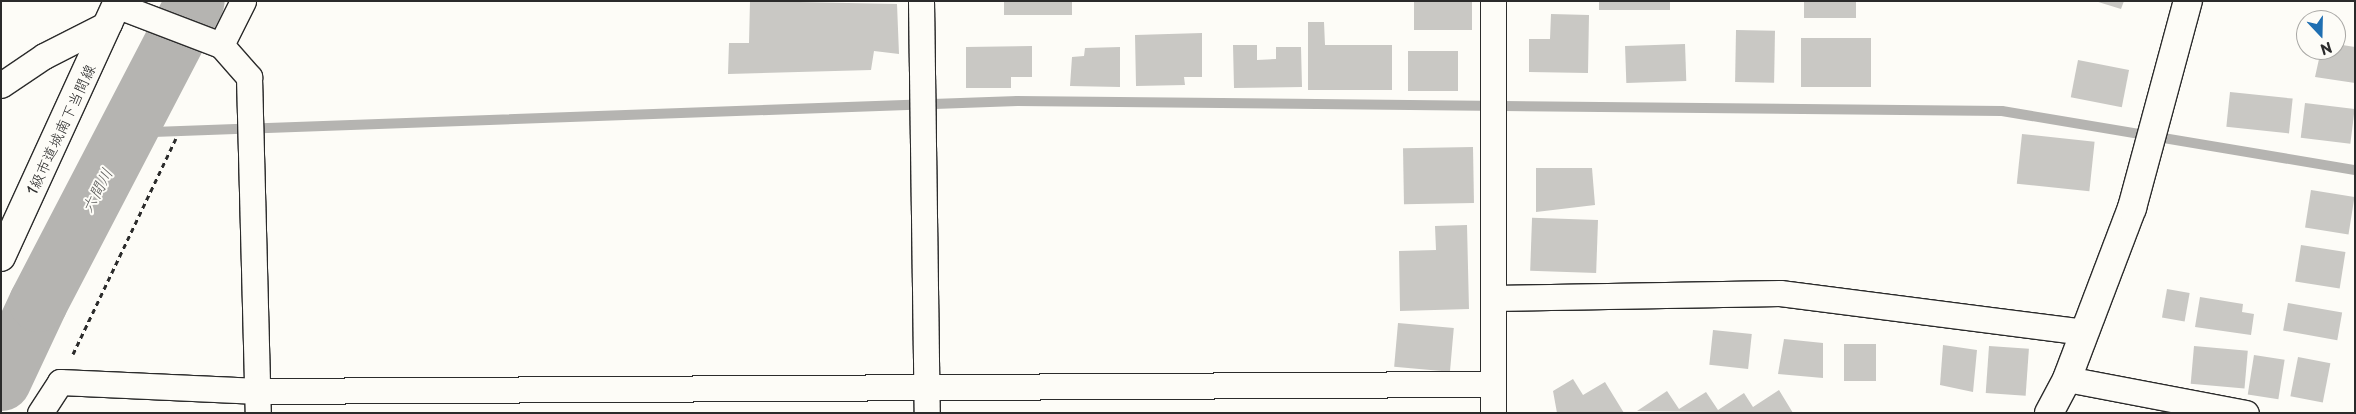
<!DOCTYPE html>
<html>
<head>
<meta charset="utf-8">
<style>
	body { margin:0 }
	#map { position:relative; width:2356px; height:414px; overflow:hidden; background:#fdfcf7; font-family:"Playpen Sans","Klee One",sans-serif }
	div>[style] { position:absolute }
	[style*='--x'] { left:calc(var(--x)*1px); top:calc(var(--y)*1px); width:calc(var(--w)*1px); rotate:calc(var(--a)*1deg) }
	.stream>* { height:10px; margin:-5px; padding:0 5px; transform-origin:5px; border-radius:5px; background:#b5b4b1 }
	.river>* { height:59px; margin:-29.5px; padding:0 29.5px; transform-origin:29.5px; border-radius:29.5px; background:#b5b4b1 }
	.building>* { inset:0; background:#c9c8c4; transform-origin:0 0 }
	.path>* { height:3px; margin-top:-1.5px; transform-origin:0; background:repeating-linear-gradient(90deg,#2b2b2b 0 5px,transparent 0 9px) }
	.roads { filter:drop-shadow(1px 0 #2b2b2b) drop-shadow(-1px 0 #2b2b2b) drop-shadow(0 1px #2b2b2b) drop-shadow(0 -1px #2b2b2b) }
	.street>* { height:25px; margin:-12.5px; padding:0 12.5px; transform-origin:12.5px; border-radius:12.5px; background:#fdfcf7 }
	.secondary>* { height:28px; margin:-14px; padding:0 14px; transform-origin:14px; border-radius:14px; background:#fdfcf7 }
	span { translate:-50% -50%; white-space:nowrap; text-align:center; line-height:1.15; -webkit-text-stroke:4px #fdfcf7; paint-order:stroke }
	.street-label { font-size:15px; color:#2b2b2b }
	.water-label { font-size:16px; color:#5b5b5a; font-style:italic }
	.frame { position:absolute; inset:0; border:2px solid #2b2b2b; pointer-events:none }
	.north { position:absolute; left:2296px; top:10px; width:50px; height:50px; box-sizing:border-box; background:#fdfcf7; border:1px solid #a9a8a5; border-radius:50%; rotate:159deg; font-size:14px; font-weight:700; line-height:20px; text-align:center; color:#2b2b2b }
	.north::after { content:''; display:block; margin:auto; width:18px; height:22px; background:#1f6fb2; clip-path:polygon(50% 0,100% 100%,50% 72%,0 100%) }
</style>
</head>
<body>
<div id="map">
	<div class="stream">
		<i style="--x:126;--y:133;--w:892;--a:-2.06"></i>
		<i style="--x:1017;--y:101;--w:985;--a:0.58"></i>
		<i style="--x:2002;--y:111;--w:358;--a:9.5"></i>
	</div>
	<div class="river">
		<i style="--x:1;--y:381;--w:87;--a:-64.9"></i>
		<i style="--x:38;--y:302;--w:339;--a:-62.5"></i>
	</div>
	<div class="building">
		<i style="clip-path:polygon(750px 1px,897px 4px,899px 54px,874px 51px,871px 70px,728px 74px,729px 43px,749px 43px)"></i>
		<i style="left:1004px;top:1px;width:68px;height:14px"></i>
		<i style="left:1414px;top:1px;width:58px;height:29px"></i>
		<i style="left:1599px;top:1px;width:71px;height:9px"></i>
		<i style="left:1804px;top:1px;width:52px;height:17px"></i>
		<i style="clip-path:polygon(2095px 1px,2124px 1px,2121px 9px)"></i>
		<i style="clip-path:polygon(1551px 14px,1589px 15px,1588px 73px,1529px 72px,1529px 39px,1550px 39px)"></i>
		<i style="clip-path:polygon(1308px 22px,1324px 22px,1325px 45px,1392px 45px,1392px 90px,1308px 90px)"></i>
		<i style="left:1736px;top:30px;width:39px;height:52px;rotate:1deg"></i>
		<i style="clip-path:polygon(1202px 33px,1202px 77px,1184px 77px,1185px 85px,1136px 86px,1135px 35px)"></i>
		<i style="left:1801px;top:38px;width:70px;height:49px"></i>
		<i style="left:1685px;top:44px;width:37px;height:60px;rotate:88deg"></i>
		<i style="clip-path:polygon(2336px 44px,2355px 47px,2355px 83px,2315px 77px,2321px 50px,2336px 50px)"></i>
		<i style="clip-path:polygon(1233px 45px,1257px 45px,1257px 60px,1276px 59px,1276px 47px,1301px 47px,1302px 87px,1234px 88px)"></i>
		<i style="clip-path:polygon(1032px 46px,1032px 77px,1011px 77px,1011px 88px,966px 88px,966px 47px)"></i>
		<i style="clip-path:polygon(1120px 47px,1120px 87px,1070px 86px,1072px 57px,1084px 56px,1085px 48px)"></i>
		<i style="left:1458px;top:51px;width:40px;height:50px;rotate:90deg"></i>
		<i style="left:2078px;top:60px;width:52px;height:38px;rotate:11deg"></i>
		<i style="left:2230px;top:92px;width:63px;height:35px;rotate:6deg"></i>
		<i style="left:2305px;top:103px;width:50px;height:35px;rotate:7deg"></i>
		<i style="left:2022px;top:134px;width:73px;height:50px;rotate:6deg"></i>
		<i style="left:1473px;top:147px;width:56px;height:70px;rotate:89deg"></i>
		<i style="clip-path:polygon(1536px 168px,1592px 168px,1595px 205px,1536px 212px)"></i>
		<i style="left:2311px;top:190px;width:44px;height:38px;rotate:9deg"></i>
		<i style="left:1598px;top:220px;width:53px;height:66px;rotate:92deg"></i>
		<i style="clip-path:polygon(1467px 225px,1469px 309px,1400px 311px,1399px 251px,1436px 250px,1435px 226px)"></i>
		<i style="left:2301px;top:245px;width:45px;height:37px;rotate:9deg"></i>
		<i style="left:2167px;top:289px;width:23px;height:29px;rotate:10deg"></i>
		<i style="clip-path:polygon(2200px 297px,2243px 304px,2242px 312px,2254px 314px,2251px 335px,2195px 327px)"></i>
		<i style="left:2288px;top:303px;width:55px;height:28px;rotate:10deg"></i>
		<i style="left:1398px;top:323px;width:56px;height:44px;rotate:5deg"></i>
		<i style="left:1713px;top:330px;width:39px;height:35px;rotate:6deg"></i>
		<i style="clip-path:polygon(1784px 339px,1823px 343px,1823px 378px,1778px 374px)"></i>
		<i style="left:1844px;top:344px;width:32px;height:37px"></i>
		<i style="clip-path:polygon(1943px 345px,1977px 350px,1973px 392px,1940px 385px)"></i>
		<i style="left:1989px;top:346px;width:40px;height:47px;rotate:4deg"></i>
		<i style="left:2194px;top:346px;width:54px;height:38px;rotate:5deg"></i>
		<i style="left:2254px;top:355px;width:31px;height:40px;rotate:9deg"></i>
		<i style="left:2298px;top:357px;width:33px;height:40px;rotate:11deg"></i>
		<i style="clip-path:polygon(1573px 379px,1583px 395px,1605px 382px,1624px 413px,1557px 413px,1553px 391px)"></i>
		<i style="clip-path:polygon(1779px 390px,1793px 413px,1637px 411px,1667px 391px,1679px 409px,1706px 392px,1718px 410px,1744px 393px,1753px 407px)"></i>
	</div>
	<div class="path">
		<i style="--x:73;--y:354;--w:239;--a:-64.5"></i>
	</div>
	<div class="roads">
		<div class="street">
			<i style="--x:921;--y:1;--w:412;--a:89.2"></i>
			<i style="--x:1493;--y:1;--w:412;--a:90"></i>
			<i style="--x:116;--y:5;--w:112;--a:20.9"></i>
			<i style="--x:221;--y:45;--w:43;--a:48.8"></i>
			<i style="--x:249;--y:77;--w:336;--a:88.5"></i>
			<i style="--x:221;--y:45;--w:49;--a:-63.4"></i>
			<i style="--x:1;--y:85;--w:52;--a:-34"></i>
			<i style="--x:44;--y:56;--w:73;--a:-26.9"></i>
			<i style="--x:1493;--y:298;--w:287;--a:-1"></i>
			<i style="--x:1780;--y:293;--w:307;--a:7.3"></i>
			<i style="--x:2067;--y:379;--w:182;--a:10.8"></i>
			<i style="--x:40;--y:413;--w:37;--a:-57"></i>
			<i style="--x:60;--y:382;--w:199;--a:2.6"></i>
			<i style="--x:259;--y:391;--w:1234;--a:-0.33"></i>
		</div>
		<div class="secondary">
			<i style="--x:1;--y:257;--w:281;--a:-65.4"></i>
			<i style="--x:2049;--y:413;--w:38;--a:-62"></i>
			<i style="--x:2067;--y:379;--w:183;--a:-69.2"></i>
			<i style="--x:2132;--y:208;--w:214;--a:-74.9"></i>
		</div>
	</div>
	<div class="street-label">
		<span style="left:60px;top:129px;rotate:-65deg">1級市道城南下当間線</span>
	</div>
	<div class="water-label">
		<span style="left:96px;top:190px;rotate:-62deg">六間川</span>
	</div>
	<div class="frame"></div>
	<div class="north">N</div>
</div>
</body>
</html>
